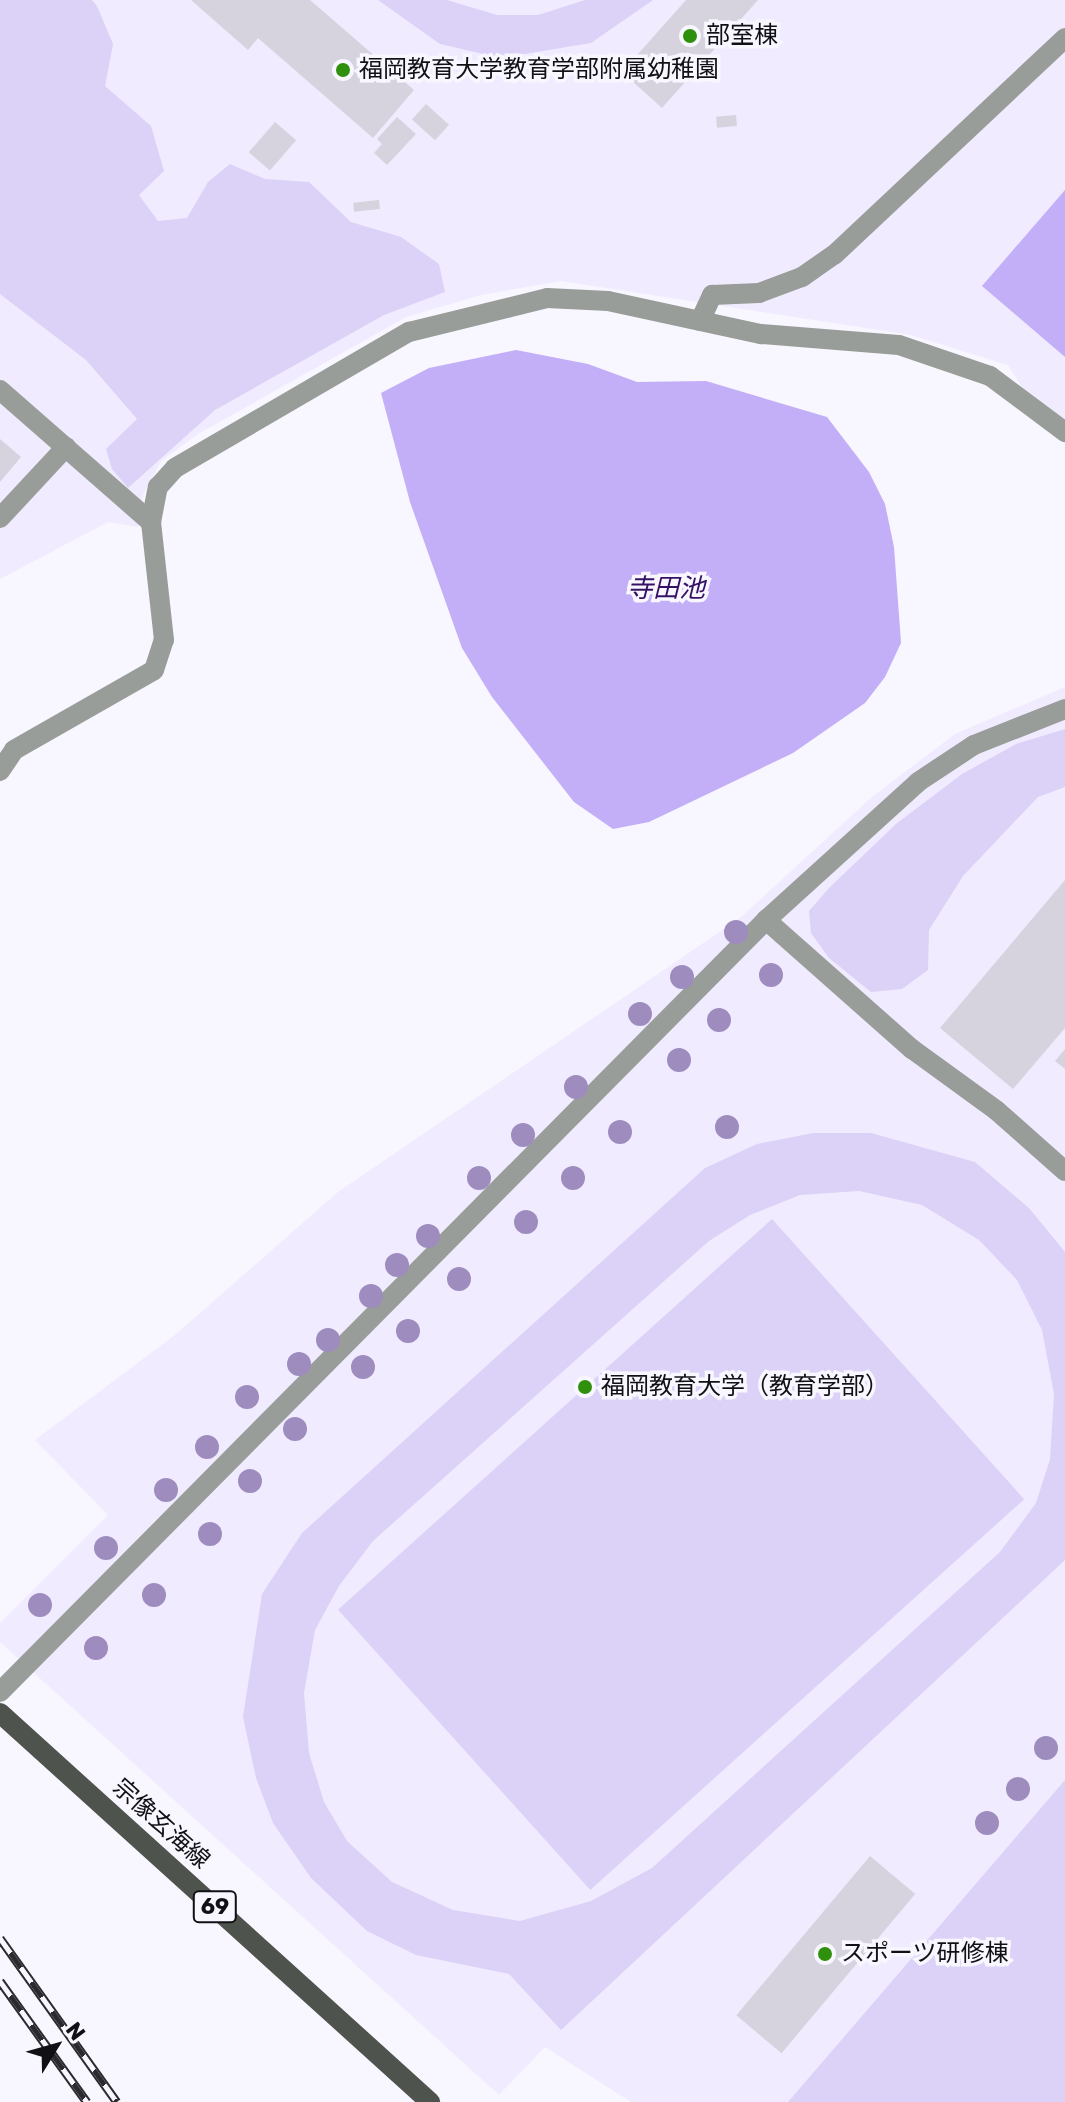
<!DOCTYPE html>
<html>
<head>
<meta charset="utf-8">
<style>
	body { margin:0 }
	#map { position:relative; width:1065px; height:2102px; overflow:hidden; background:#f8f6fe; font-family:Rubik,"Noto Sans JP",sans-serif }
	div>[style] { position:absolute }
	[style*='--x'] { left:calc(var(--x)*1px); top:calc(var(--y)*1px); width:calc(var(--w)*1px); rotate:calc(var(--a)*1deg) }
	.built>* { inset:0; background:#f0ebff }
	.green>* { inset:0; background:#dcd2f7; transform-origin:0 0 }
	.water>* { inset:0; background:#c3aef8 }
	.building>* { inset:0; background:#d6d3df; transform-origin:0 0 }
	.lane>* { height:20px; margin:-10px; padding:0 10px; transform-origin:10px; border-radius:10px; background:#999d99 }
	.street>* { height:20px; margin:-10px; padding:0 10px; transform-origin:10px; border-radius:10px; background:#999d99 }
	.primary>* { height:20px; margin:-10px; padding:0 10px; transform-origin:10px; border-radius:10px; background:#4e544d }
	.rail>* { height:9px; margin-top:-4.5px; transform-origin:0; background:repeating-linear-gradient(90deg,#f8f6fe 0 18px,#2b2a2f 0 36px); box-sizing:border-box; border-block:2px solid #2b2a2f }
	.trees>* { width:24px; height:24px; margin:-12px; border-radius:50%; background:#9e8cbf }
	.dots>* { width:22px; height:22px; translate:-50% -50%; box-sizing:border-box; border:4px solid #f8f6fe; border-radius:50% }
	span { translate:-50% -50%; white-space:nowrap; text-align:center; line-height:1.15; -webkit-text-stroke:7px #f8f6fe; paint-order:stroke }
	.shield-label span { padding:2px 6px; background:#f8f6fe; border:2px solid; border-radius:6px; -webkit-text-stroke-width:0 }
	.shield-label { font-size:22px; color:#111014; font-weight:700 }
	.poi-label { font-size:24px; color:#111014 }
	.left { translate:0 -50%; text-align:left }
	.street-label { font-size:24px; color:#111014 }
	.water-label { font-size:26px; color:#361065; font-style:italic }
	.north { position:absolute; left:16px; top:2006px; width:80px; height:80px; -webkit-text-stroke:6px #f8f6fe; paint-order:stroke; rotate:53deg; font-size:22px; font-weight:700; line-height:32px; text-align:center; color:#111014 }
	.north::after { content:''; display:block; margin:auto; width:28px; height:36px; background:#111014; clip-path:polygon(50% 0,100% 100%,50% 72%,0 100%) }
</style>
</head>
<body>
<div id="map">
	<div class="built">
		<i style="clip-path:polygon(0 0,1065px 0,1065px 419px,1027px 395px,1008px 365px,911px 335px,561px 281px,481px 295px,406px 317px,198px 434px,161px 461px,143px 495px,138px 527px,108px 522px,0 579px)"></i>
		<i style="clip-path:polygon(1065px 687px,1065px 2102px,631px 2102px,545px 2047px,499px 2095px,0 1642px,0 1623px,108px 1515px,35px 1440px,175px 1335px,338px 1192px,740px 918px,872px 797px,955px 734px)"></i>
	</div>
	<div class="green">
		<i style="clip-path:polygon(0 0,92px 0,97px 6px,113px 44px,105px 86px,151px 126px,164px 171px,139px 195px,158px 221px,187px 218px,208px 182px,230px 164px,265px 179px,309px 182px,351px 222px,401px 237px,439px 264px,445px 292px,384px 315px,215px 410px,128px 488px,112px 469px,106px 449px,137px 419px,86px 360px,0 294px)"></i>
		<i style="clip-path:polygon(378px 0,447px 0,497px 15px,538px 15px,585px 0,653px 0,591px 43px,501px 58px,440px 44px)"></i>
		<i style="clip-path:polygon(1065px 729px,1065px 787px,1038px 797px,963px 876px,929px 930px,928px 970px,902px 989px,871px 992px,829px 958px,811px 933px,809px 911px,829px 888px,896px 824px,962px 774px,1016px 744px)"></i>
		<i style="clip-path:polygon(evenodd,813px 1133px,871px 1133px,975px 1162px,1029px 1208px,1065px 1252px,1065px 1560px,561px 2030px,509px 1974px,416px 1955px,367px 1931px,311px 1878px,273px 1823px,256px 1778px,243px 1717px,262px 1594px,302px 1533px,705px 1168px,757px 1144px,813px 1133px,859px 1191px,922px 1205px,979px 1240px,1017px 1280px,1042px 1330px,1054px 1394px,1050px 1459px,1036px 1503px,1000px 1552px,652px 1868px,591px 1901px,520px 1921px,453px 1910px,392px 1882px,347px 1841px,324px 1802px,309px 1753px,304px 1693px,315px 1630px,339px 1586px,373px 1541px,709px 1241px,750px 1215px,800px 1195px,859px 1191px)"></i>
		<i style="left:772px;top:1219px;width:377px;height:584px;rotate:48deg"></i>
		<i style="clip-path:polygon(1065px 1780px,1065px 2102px,788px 2102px)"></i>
	</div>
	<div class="water">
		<i style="clip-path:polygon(1065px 190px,1065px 357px,982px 286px)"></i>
		<i style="clip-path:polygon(516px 350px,588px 364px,637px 382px,706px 381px,827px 417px,869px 472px,885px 504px,894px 547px,901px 643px,885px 677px,865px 703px,793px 753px,649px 822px,613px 829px,574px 802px,492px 697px,462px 648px,410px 502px,381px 393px,429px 368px)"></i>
	</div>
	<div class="building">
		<i style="clip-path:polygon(191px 0,310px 0,414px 90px,373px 138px,258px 38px,248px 50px)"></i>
		<i style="clip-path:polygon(686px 0,758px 0,662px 108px,622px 72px)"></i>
		<i style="left:426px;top:104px;width:31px;height:21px;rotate:42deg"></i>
		<i style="left:736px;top:115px;width:11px;height:20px;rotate:85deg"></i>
		<i style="clip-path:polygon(397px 117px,416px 134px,387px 165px,374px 153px,382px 144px,377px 139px)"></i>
		<i style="left:275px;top:122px;width:28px;height:40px;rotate:41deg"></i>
		<i style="left:379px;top:200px;width:9px;height:26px;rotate:84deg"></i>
		<i style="clip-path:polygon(0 439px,21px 457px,0 482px)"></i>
		<i style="clip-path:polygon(1065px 880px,1065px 1028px,1013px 1089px,940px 1028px)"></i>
		<i style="clip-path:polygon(1065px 1049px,1065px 1069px,1055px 1061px)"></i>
		<i style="left:870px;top:1856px;width:59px;height:208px;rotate:40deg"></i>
	</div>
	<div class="lane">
		<i style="--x:700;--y:321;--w:29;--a:-65"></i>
		<i style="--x:712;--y:295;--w:47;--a:-2.4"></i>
		<i style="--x:759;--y:293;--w:46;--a:-20.4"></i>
		<i style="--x:802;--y:277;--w:39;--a:-35"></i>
		<i style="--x:834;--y:255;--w:317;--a:-43.2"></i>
		<i style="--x:0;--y:390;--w:201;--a:41.2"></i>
		<i style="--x:0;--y:518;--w:97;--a:-47.1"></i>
		<i style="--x:766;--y:920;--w:195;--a:41.5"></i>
		<i style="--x:912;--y:1049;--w:104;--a:36"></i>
		<i style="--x:996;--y:1110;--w:92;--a:41.5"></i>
		<i style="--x:0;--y:1692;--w:1088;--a:-45.22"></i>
		<i style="--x:766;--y:920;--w:205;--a:-42.2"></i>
		<i style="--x:918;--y:782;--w:67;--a:-33.5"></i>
		<i style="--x:974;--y:745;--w:98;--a:-21.6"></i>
	</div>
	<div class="street">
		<i style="--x:0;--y:771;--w:25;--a:-56"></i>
		<i style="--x:14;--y:750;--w:161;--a:-29.7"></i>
		<i style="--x:154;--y:670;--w:32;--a:-72"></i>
		<i style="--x:164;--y:640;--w:119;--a:-96.3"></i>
		<i style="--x:151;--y:522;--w:36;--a:-79"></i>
		<i style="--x:158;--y:487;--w:25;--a:-48"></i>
		<i style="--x:175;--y:468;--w:271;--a:-30.2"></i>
		<i style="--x:409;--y:332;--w:142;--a:-13.8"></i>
		<i style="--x:547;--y:298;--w:61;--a:2.8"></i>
		<i style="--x:608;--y:301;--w:157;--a:12.2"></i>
		<i style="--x:761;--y:334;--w:138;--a:4.6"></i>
		<i style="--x:899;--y:345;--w:96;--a:18.8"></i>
		<i style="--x:990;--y:376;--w:94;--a:36.7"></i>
	</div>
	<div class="primary">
		<i style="--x:0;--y:1713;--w:580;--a:42.13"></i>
	</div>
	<div class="rail">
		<i style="--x:0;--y:1938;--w:201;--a:54.5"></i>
		<i style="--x:0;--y:1981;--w:149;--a:54.3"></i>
	</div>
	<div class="trees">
		<i style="left:736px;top:932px"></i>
		<i style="left:771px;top:975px"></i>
		<i style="left:682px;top:977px"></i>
		<i style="left:640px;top:1014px"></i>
		<i style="left:719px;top:1020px"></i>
		<i style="left:679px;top:1060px"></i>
		<i style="left:576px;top:1087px"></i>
		<i style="left:727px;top:1127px"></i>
		<i style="left:620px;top:1132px"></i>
		<i style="left:523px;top:1135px"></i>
		<i style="left:479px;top:1178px"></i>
		<i style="left:573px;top:1178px"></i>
		<i style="left:526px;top:1222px"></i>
		<i style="left:428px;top:1236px"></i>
		<i style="left:397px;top:1265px"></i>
		<i style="left:459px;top:1279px"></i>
		<i style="left:371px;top:1296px"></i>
		<i style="left:408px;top:1331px"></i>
		<i style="left:328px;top:1340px"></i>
		<i style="left:299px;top:1364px"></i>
		<i style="left:363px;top:1367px"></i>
		<i style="left:247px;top:1397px"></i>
		<i style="left:295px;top:1429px"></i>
		<i style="left:207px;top:1447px"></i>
		<i style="left:250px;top:1481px"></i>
		<i style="left:166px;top:1490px"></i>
		<i style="left:210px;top:1534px"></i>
		<i style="left:106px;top:1548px"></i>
		<i style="left:154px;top:1595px"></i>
		<i style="left:40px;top:1605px"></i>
		<i style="left:96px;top:1648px"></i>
		<i style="left:1046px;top:1748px"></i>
		<i style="left:1018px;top:1789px"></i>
		<i style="left:987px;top:1823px"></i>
	</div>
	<div class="dots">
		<i style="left:690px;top:36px;background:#2f900d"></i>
		<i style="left:343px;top:70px;background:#2f900d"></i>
		<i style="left:585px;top:1387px;background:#2f900d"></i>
		<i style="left:825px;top:1954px;background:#2f900d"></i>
	</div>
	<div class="shield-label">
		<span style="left:215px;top:1907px">69</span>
	</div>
	<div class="poi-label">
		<span class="left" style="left:706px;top:36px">部室棟</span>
		<span class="left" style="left:359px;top:70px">福岡教育大学教育学部附属幼稚園</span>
		<span class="left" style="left:601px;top:1387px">福岡教育大学（教育学部）</span>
		<span class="left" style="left:841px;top:1954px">スポーツ研修棟</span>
	</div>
	<div class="street-label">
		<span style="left:161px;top:1824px;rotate:42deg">宗像玄海線</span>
	</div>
	<div class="water-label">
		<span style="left:666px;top:589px">寺田池</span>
	</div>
	<div class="north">N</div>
</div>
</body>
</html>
